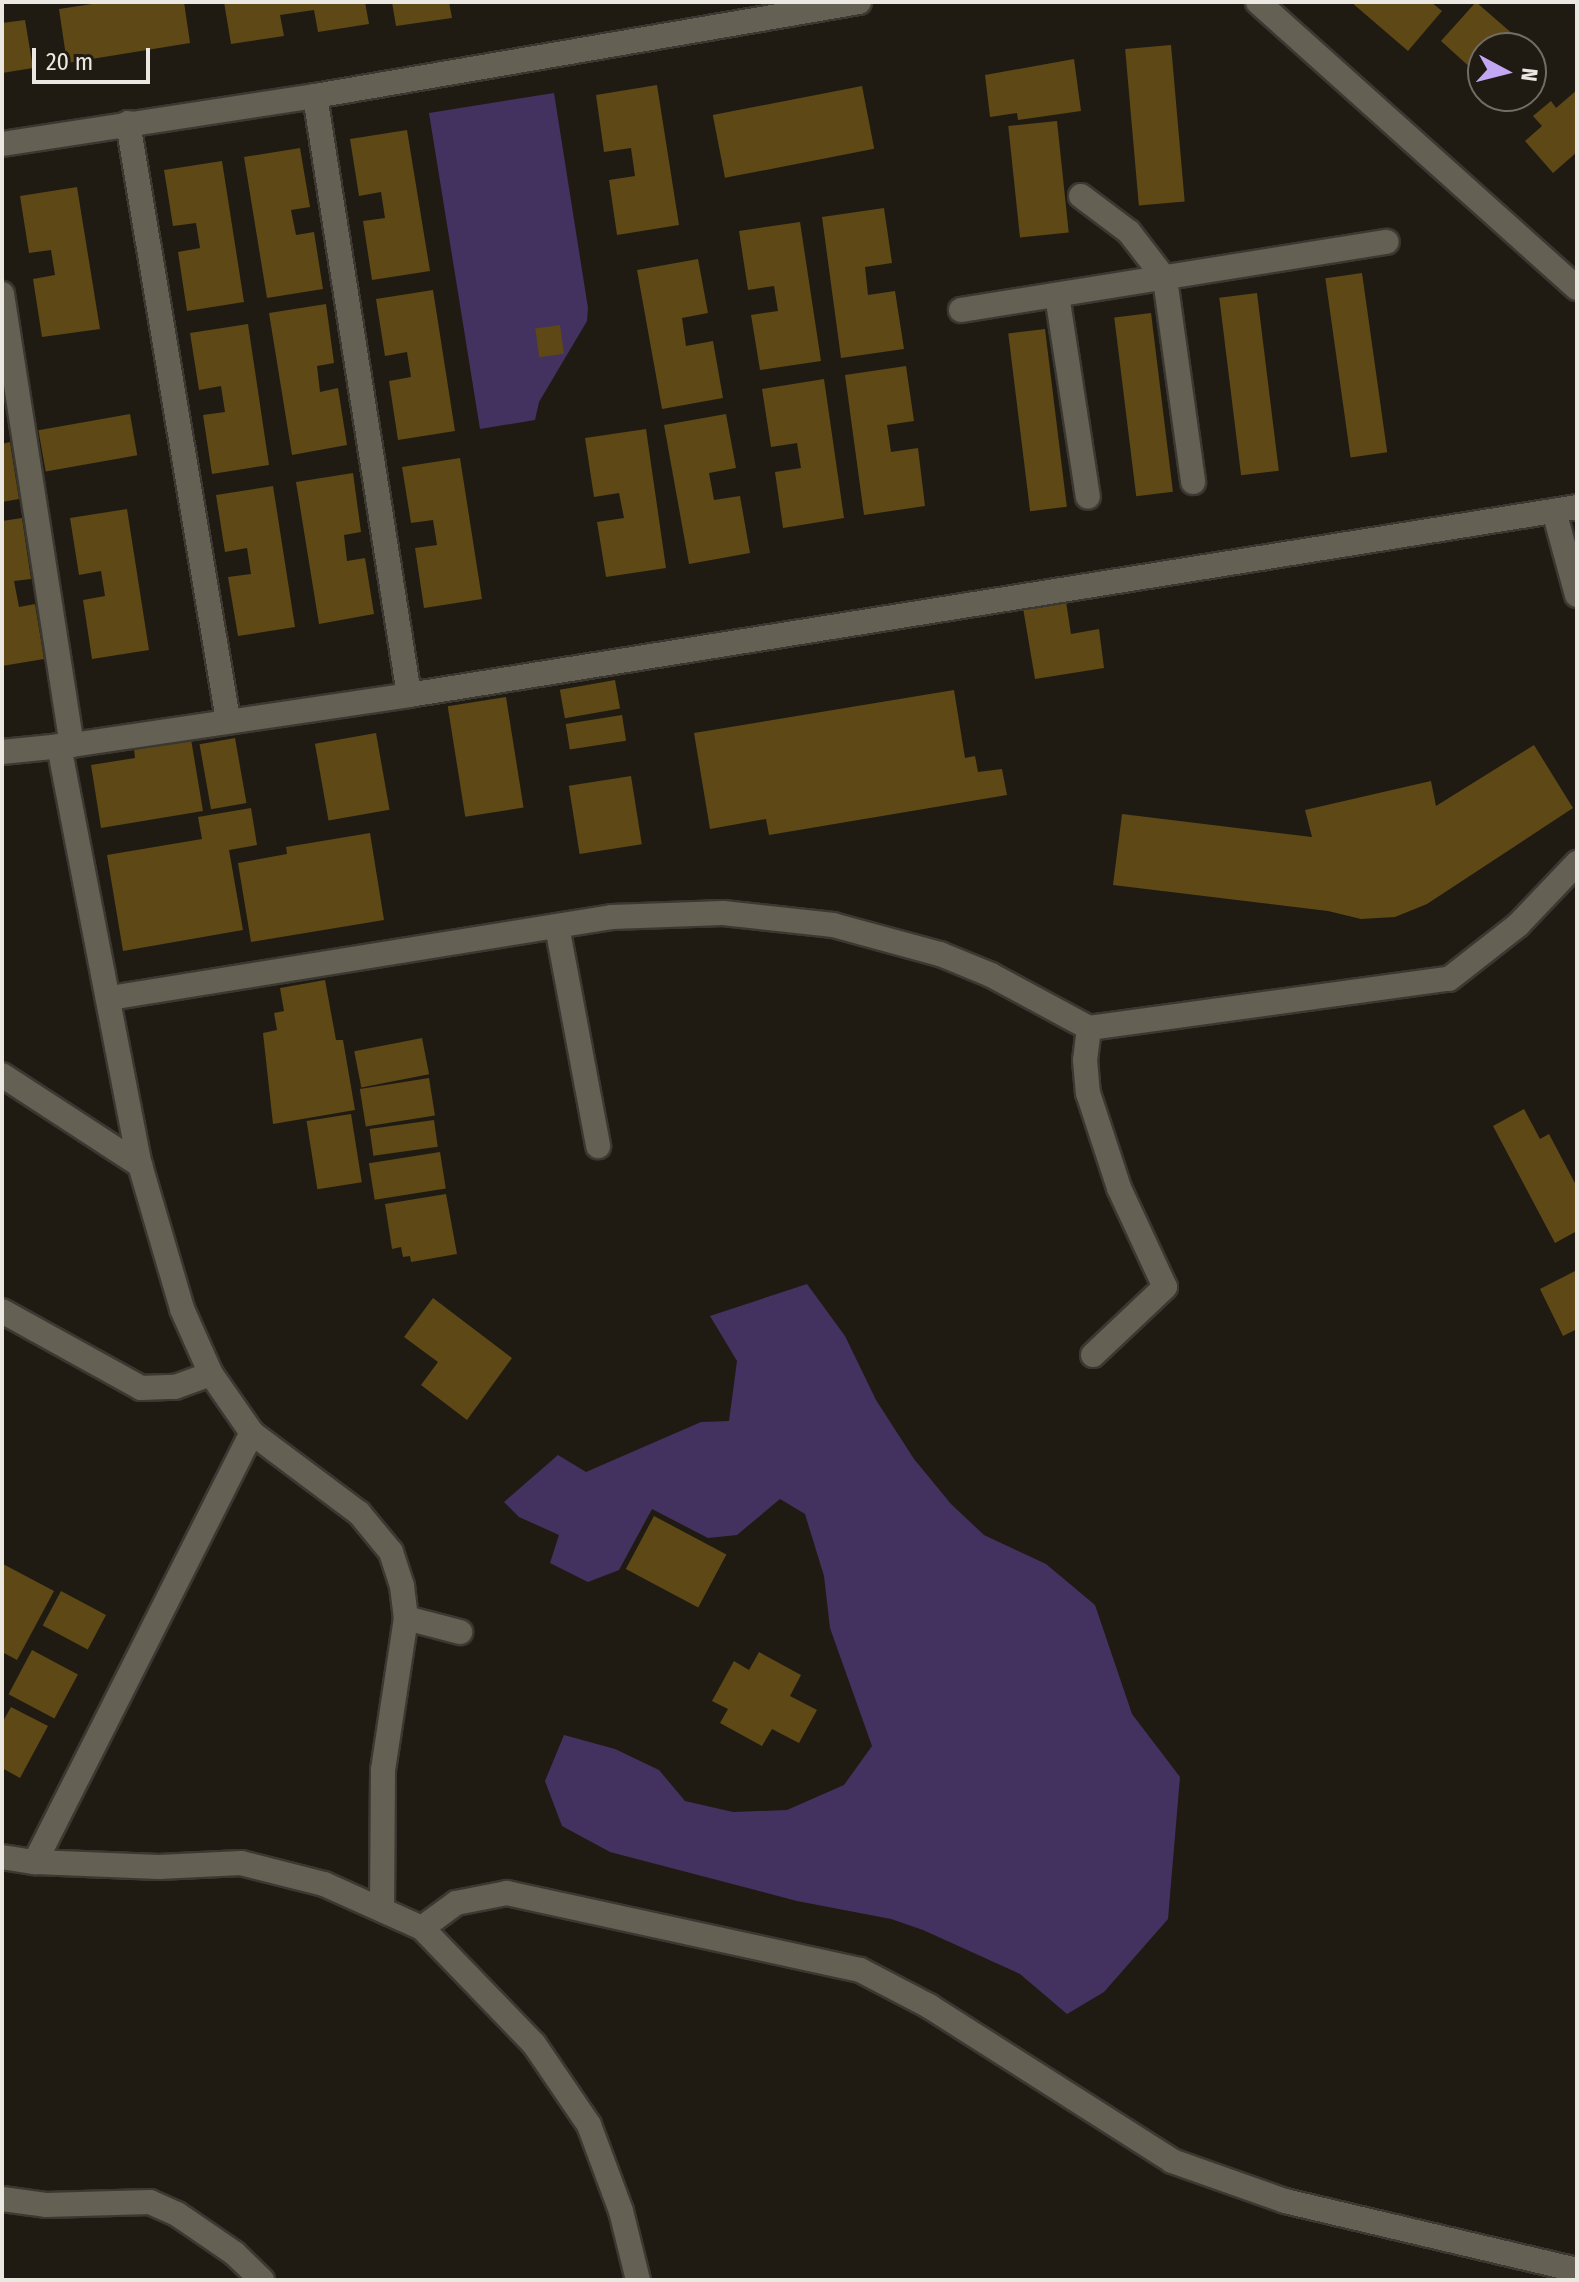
<!DOCTYPE html>
<html>
<head>
<meta charset="utf-8">
<style>
	body { margin:0 }
	#map { position:relative; width:1579px; height:2282px; overflow:hidden; background:#201b12; font-family:"Fira Sans Condensed",sans-serif }
	div>[style] { position:absolute }
	[style*='--x'] { left:calc(var(--x)*1px); top:calc(var(--y)*1px); width:calc(var(--w)*1px); rotate:calc(var(--a)*1deg) }
	.green>* { inset:0; background:#433160 }
	.building>* { inset:0; background:#5d4816; transform-origin:0 0 }
	.roads { filter:drop-shadow(2px 0 #3b3832) drop-shadow(-2px 0 #3b3832) drop-shadow(0 2px #3b3832) drop-shadow(0 -2px #3b3832) }
	.minor>* { height:24px; margin:-12px; padding:0 12px; transform-origin:12px; border-radius:12px; background:#656054 }
	span { translate:-50% -50%; white-space:nowrap; text-align:center; line-height:1.15; -webkit-text-stroke:7px #201b12; paint-order:stroke }
	.frame { position:absolute; inset:0; border:4px solid #ebe8e1; pointer-events:none }
	.north { position:absolute; left:1467px; top:32px; width:80px; height:80px; box-sizing:border-box; background:#201b12; border:2px solid #716d65; border-radius:50%; rotate:97deg; font-size:22px; font-weight:700; line-height:32px; text-align:center; color:#ebe8e1 }
	.north::after { content:''; display:block; margin:auto; width:28px; height:36px; background:#c2a7f2; clip-path:polygon(50% 0,100% 100%,50% 72%,0 100%) }
	.scale { position:absolute; left:32px; top:48px; width:118px; height:36px; box-sizing:border-box; border:4px solid #ebe8e1; border-top:0; padding-left:10px; font-size:24px; line-height:28px; white-space:nowrap; color:#ebe8e1; -webkit-text-stroke:6px #201b12; paint-order:stroke }
</style>
</head>
<body>
<div id="map">
	<div class="green">
		<i style="clip-path:polygon(554px 93px,588px 308px,587px 321px,539px 402px,535px 420px,480px 429px,429px 113px)"></i>
		<i style="clip-path:polygon(807px 1284px,845px 1336px,876px 1400px,914px 1459px,951px 1504px,984px 1535px,1046px 1564px,1095px 1605px,1132px 1714px,1180px 1777px,1168px 1919px,1104px 1992px,1067px 2014px,1020px 1974px,923px 1930px,891px 1919px,797px 1901px,610px 1852px,562px 1826px,545px 1781px,564px 1735px,615px 1749px,659px 1770px,685px 1801px,733px 1812px,787px 1810px,844px 1785px,872px 1746px,830px 1628px,824px 1576px,805px 1514px,780px 1499px,737px 1535px,708px 1538px,652px 1509px,619px 1570px,588px 1582px,550px 1563px,559px 1535px,519px 1517px,504px 1502px,558px 1455px,586px 1472px,701px 1422px,729px 1421px,737px 1361px,710px 1316px)"></i>
	</div>
	<div class="building">
		<i style="clip-path:polygon(105px 2px,184px 2px,190px 43px,67px 63px,59px 9px)"></i>
		<i style="clip-path:polygon(224px 2px,365px 2px,369px 24px,318px 32px,314px 10px,280px 15px,284px 36px,231px 44px)"></i>
		<i style="clip-path:polygon(392px 2px,449px 2px,452px 18px,396px 26px)"></i>
		<i style="clip-path:polygon(1351px 2px,1431px 2px,1442px 11px,1408px 51px)"></i>
		<i style="clip-path:polygon(1476px 2px,1529px 48px,1483px 48px,1483px 79px,1441px 41px)"></i>
		<i style="clip-path:polygon(25px 20px,33px 68px,2px 73px,2px 23px)"></i>
		<i style="left:1171px;top:45px;width:157px;height:46px;rotate:85deg"></i>
		<i style="clip-path:polygon(1074px 59px,1081px 111px,1018px 120px,1017px 113px,990px 117px,985px 75px)"></i>
		<i style="clip-path:polygon(657px 85px,679px 225px,617px 235px,609px 180px,635px 176px,631px 148px,604px 152px,596px 95px)"></i>
		<i style="left:862px;top:86px;width:64px;height:152px;rotate:79deg"></i>
		<i style="clip-path:polygon(1577px 90px,1577px 152px,1553px 173px,1525px 141px,1542px 126px,1533px 116px,1551px 101px,1556px 108px)"></i>
		<i style="left:1057px;top:121px;width:112px;height:49px;rotate:84deg"></i>
		<i style="clip-path:polygon(407px 130px,430px 271px,372px 280px,363px 221px,385px 218px,381px 192px,359px 196px,350px 139px)"></i>
		<i style="clip-path:polygon(300px 148px,310px 207px,291px 210px,296px 235px,314px 232px,323px 289px,267px 298px,244px 157px)"></i>
		<i style="clip-path:polygon(222px 161px,244px 302px,187px 311px,178px 252px,200px 248px,196px 223px,173px 226px,164px 170px)"></i>
		<i style="clip-path:polygon(77px 187px,100px 329px,42px 337px,33px 279px,55px 275px,51px 250px,29px 253px,20px 196px)"></i>
		<i style="clip-path:polygon(884px 208px,892px 263px,865px 267px,868px 295px,895px 291px,904px 349px,841px 358px,822px 217px)"></i>
		<i style="clip-path:polygon(800px 222px,821px 361px,760px 370px,751px 315px,778px 311px,774px 286px,748px 290px,739px 231px)"></i>
		<i style="clip-path:polygon(698px 259px,708px 313px,682px 318px,686px 346px,713px 341px,723px 398px,662px 409px,637px 270px)"></i>
		<i style="left:1362px;top:273px;width:181px;height:37px;rotate:82deg"></i>
		<i style="clip-path:polygon(433px 290px,455px 431px,398px 440px,389px 381px,411px 377px,407px 352px,385px 356px,376px 299px)"></i>
		<i style="left:1257px;top:293px;width:179px;height:38px;rotate:83deg"></i>
		<i style="clip-path:polygon(326px 304px,334px 363px,317px 366px,320px 392px,338px 388px,347px 445px,292px 455px,269px 313px)"></i>
		<i style="left:1151px;top:313px;width:180px;height:37px;rotate:83deg"></i>
		<i style="clip-path:polygon(248px 324px,269px 465px,212px 474px,203px 415px,225px 412px,221px 386px,199px 390px,190px 333px)"></i>
		<i style="left:560px;top:325px;width:29px;height:25px;rotate:82deg"></i>
		<i style="left:1045px;top:329px;width:179px;height:37px;rotate:83deg"></i>
		<i style="clip-path:polygon(906px 366px,914px 421px,887px 425px,891px 452px,918px 448px,925px 506px,864px 515px,845px 375px)"></i>
		<i style="clip-path:polygon(824px 379px,844px 518px,783px 528px,775px 472px,801px 468px,797px 443px,771px 447px,762px 389px)"></i>
		<i style="left:130px;top:414px;width:42px;height:93px;rotate:80deg"></i>
		<i style="clip-path:polygon(726px 414px,736px 468px,709px 473px,714px 500px,740px 496px,750px 553px,689px 564px,664px 425px)"></i>
		<i style="clip-path:polygon(646px 429px,666px 568px,606px 577px,597px 522px,624px 518px,619px 493px,594px 497px,585px 438px)"></i>
		<i style="clip-path:polygon(10px 442px,19px 499px,2px 502px,2px 444px)"></i>
		<i style="clip-path:polygon(460px 458px,482px 599px,424px 608px,415px 548px,437px 545px,433px 520px,411px 523px,402px 467px)"></i>
		<i style="clip-path:polygon(353px 473px,361px 532px,344px 535px,347px 561px,365px 558px,374px 614px,319px 624px,296px 482px)"></i>
		<i style="clip-path:polygon(273px 486px,295px 627px,238px 636px,228px 577px,251px 574px,247px 548px,225px 552px,216px 495px)"></i>
		<i style="clip-path:polygon(127px 509px,149px 650px,92px 659px,83px 600px,105px 596px,101px 571px,79px 575px,70px 518px)"></i>
		<i style="clip-path:polygon(22px 518px,31px 579px,14px 581px,19px 607px,35px 604px,44px 659px,2px 666px,2px 521px)"></i>
		<i style="clip-path:polygon(1065px 595px,1071px 634px,1099px 629px,1104px 668px,1035px 679px,1022px 602px)"></i>
		<i style="left:615px;top:680px;width:29px;height:56px;rotate:80deg"></i>
		<i style="clip-path:polygon(954px 690px,965px 758px,975px 756px,978px 772px,1002px 769px,1007px 795px,769px 835px,766px 819px,710px 829px,694px 733px)"></i>
		<i style="left:506px;top:697px;width:112px;height:59px;rotate:81deg"></i>
		<i style="left:622px;top:715px;width:26px;height:57px;rotate:81deg"></i>
		<i style="left:376px;top:733px;width:78px;height:62px;rotate:80deg"></i>
		<i style="left:235px;top:738px;width:66px;height:36px;rotate:80deg"></i>
		<i style="clip-path:polygon(191px 739px,203px 811px,101px 828px,91px 765px,135px 758px,134px 749px)"></i>
		<i style="clip-path:polygon(1534px 745px,1573px 808px,1427px 904px,1395px 917px,1361px 919px,1328px 911px,1113px 885px,1122px 814px,1312px 837px,1305px 810px,1431px 781px,1436px 806px)"></i>
		<i style="left:631px;top:776px;width:69px;height:63px;rotate:81deg"></i>
		<i style="clip-path:polygon(251px 808px,257px 845px,229px 850px,243px 930px,123px 951px,107px 855px,202px 839px,198px 817px)"></i>
		<i style="clip-path:polygon(370px 833px,384px 920px,251px 942px,238px 863px,287px 854px,286px 847px)"></i>
		<i style="clip-path:polygon(325px 980px,336px 1040px,343px 1040px,355px 1110px,273px 1124px,263px 1033px,277px 1030px,274px 1013px,284px 1011px,280px 988px)"></i>
		<i style="left:422px;top:1038px;width:37px;height:69px;rotate:79deg"></i>
		<i style="left:429px;top:1078px;width:38px;height:70px;rotate:81deg"></i>
		<i style="clip-path:polygon(1524px 1109px,1540px 1139px,1549px 1134px,1577px 1187px,1577px 1231px,1555px 1243px,1493px 1126px)"></i>
		<i style="left:351px;top:1114px;width:69px;height:45px;rotate:81deg"></i>
		<i style="left:434px;top:1120px;width:27px;height:65px;rotate:82deg"></i>
		<i style="left:440px;top:1152px;width:37px;height:72px;rotate:81deg"></i>
		<i style="clip-path:polygon(446px 1194px,457px 1254px,411px 1262px,410px 1256px,403px 1257px,401px 1247px,392px 1249px,385px 1204px)"></i>
		<i style="clip-path:polygon(1577px 1270px,1577px 1329px,1563px 1336px,1540px 1289px)"></i>
		<i style="clip-path:polygon(433px 1298px,512px 1358px,467px 1420px,421px 1385px,438px 1362px,404px 1337px)"></i>
		<i style="left:654px;top:1516px;width:82px;height:60px;rotate:28deg"></i>
		<i style="clip-path:polygon(3px 1564px,54px 1591px,17px 1660px,2px 1652px)"></i>
		<i style="left:61px;top:1591px;width:51px;height:39px;rotate:28deg"></i>
		<i style="left:32px;top:1650px;width:52px;height:50px;rotate:28deg"></i>
		<i style="clip-path:polygon(759px 1652px,801px 1675px,790px 1696px,817px 1710px,799px 1743px,772px 1729px,762px 1746px,720px 1723px,728px 1709px,712px 1701px,734px 1661px,749px 1670px)"></i>
		<i style="clip-path:polygon(11px 1707px,48px 1726px,20px 1778px,2px 1768px,2px 1723px)"></i>
	</div>
	<div class="roads">
		<div class="minor">
			<i style="--x:1258;--y:2;--w:428;--a:41.9"></i>
			<i style="--x:315;--y:96;--w:606;--a:81.08"></i>
			<i style="--x:128;--y:123;--w:605;--a:80.49"></i>
			<i style="--x:2;--y:144;--w:317;--a:-8.7"></i>
			<i style="--x:315;--y:96;--w:552;--a:-9.8"></i>
			<i style="--x:1081;--y:196;--w:60;--a:36.9"></i>
			<i style="--x:1129;--y:232;--w:59;--a:52.5"></i>
			<i style="--x:1165;--y:279;--w:205;--a:82.1"></i>
			<i style="--x:2;--y:294;--w:456;--a:81.2"></i>
			<i style="--x:1057;--y:295;--w:204;--a:81.3"></i>
			<i style="--x:961;--y:310;--w:431;--a:-9.1"></i>
			<i style="--x:1554;--y:511;--w:87;--a:74.7"></i>
			<i style="--x:59;--y:746;--w:427;--a:79.1"></i>
			<i style="--x:140;--y:1165;--w:150;--a:73.7"></i>
			<i style="--x:182;--y:1309;--w:71;--a:66"></i>
			<i style="--x:211;--y:1374;--w:72;--a:55.2"></i>
			<i style="--x:252;--y:1433;--w:134;--a:36.8"></i>
			<i style="--x:359;--y:1513;--w:50;--a:50.6"></i>
			<i style="--x:391;--y:1552;--w:36;--a:72"></i>
			<i style="--x:402;--y:1586;--w:32;--a:83"></i>
			<i style="--x:406;--y:1618;--w:154;--a:98.6"></i>
			<i style="--x:383;--y:1770;--w:138;--a:90.4"></i>
			<i style="--x:2;--y:752;--w:70;--a:-5.7"></i>
			<i style="--x:72;--y:745;--w:341;--a:-8.4"></i>
			<i style="--x:409;--y:695;--w:1183;--a:-9.14"></i>
			<i style="--x:557;--y:926;--w:224;--a:79.4"></i>
			<i style="--x:110;--y:998;--w:508;--a:-9.17"></i>
			<i style="--x:612;--y:917;--w:111;--a:-2.1"></i>
			<i style="--x:723;--y:913;--w:111;--a:6.2"></i>
			<i style="--x:833;--y:925;--w:111;--a:15.2"></i>
			<i style="--x:940;--y:954;--w:55;--a:22.4"></i>
			<i style="--x:991;--y:975;--w:111;--a:28.4"></i>
			<i style="--x:1089;--y:1028;--w:363;--a:-7.8"></i>
			<i style="--x:1449;--y:979;--w:88;--a:-38"></i>
			<i style="--x:1518;--y:925;--w:86;--a:-46.4"></i>
			<i style="--x:1089;--y:1028;--w:32;--a:97"></i>
			<i style="--x:1085;--y:1060;--w:33;--a:85"></i>
			<i style="--x:1088;--y:1093;--w:100;--a:71.9"></i>
			<i style="--x:1119;--y:1188;--w:109;--a:65.1"></i>
			<i style="--x:1165;--y:1287;--w:99;--a:136.6"></i>
			<i style="--x:2;--y:1075;--w:165;--a:33.1"></i>
			<i style="--x:2;--y:1311;--w:159;--a:29"></i>
			<i style="--x:141;--y:1388;--w:34;--a:-2"></i>
			<i style="--x:175;--y:1387;--w:38;--a:-20"></i>
			<i style="--x:406;--y:1618;--w:56;--a:14.5"></i>
			<i style="--x:2;--y:1857;--w:33;--a:9"></i>
			<i style="--x:35;--y:1862;--w:481;--a:-63.2"></i>
			<i style="--x:35;--y:1862;--w:124;--a:2.3"></i>
			<i style="--x:159;--y:1867;--w:82;--a:-2.8"></i>
			<i style="--x:241;--y:1863;--w:86;--a:14.2"></i>
			<i style="--x:324;--y:1884;--w:107;--a:24.2"></i>
			<i style="--x:422;--y:1928;--w:161;--a:46"></i>
			<i style="--x:534;--y:2044;--w:98;--a:55.8"></i>
			<i style="--x:589;--y:2125;--w:92;--a:69.6"></i>
			<i style="--x:621;--y:2211;--w:71;--a:76.2"></i>
			<i style="--x:422;--y:1928;--w:42;--a:-36.3"></i>
			<i style="--x:456;--y:1903;--w:52;--a:-11.1"></i>
			<i style="--x:507;--y:1893;--w:361;--a:12.3"></i>
			<i style="--x:860;--y:1970;--w:78;--a:27.6"></i>
			<i style="--x:929;--y:2006;--w:288;--a:32.5"></i>
			<i style="--x:1172;--y:2161;--w:120;--a:19.5"></i>
			<i style="--x:1285;--y:2201;--w:300;--a:13.3"></i>
			<i style="--x:2;--y:2199;--w:44;--a:7.8"></i>
			<i style="--x:46;--y:2205;--w:104;--a:-1.7"></i>
			<i style="--x:150;--y:2202;--w:30;--a:24"></i>
			<i style="--x:177;--y:2214;--w:69;--a:34.4"></i>
			<i style="--x:234;--y:2253;--w:39;--a:44"></i>
		</div>
	</div>
	<div class="frame"></div>
	<div class="north">N</div>
	<div class="scale">20 m</div>
</div>
</body>
</html>
